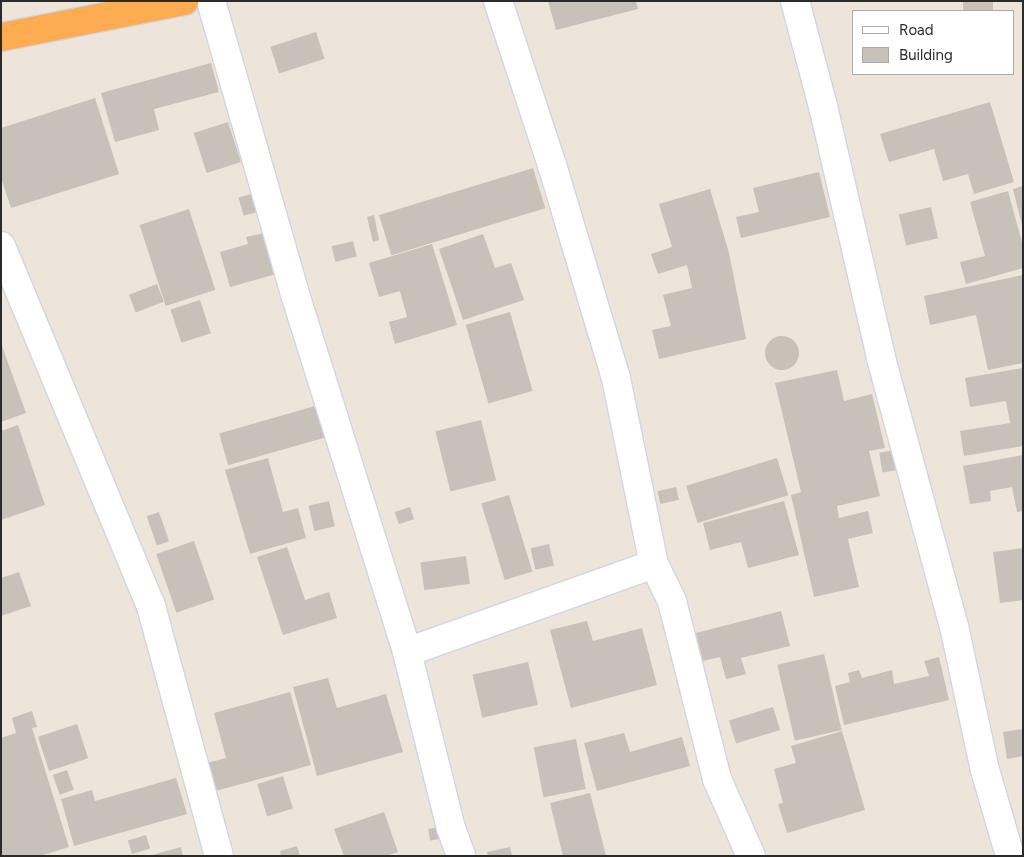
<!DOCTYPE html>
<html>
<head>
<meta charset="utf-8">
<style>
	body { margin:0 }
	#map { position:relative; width:1024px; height:857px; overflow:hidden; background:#ede4da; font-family:Figtree,sans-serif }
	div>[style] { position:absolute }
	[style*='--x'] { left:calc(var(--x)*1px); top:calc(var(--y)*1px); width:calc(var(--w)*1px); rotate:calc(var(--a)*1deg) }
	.building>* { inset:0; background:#c8c1ba; transform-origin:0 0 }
	.round { border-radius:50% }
	.roads { filter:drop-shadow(1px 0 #d0d5e4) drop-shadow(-1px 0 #d0d5e4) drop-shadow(0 1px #d0d5e4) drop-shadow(0 -1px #d0d5e4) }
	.minor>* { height:28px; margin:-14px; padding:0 14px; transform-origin:14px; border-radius:14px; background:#fff }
	.trunk>* { height:28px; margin:-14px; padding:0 14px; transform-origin:14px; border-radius:14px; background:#feac52 }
	span { translate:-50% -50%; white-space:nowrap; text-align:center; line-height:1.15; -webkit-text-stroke:4.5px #fff; paint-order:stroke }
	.frame { position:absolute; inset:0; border:2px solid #2a2a2a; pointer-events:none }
	.legend { position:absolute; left:852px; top:10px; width:162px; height:65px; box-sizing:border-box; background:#fff; border:1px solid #aaa; margin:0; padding:6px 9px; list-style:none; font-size:15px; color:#2a2a2a }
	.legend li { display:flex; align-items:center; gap:10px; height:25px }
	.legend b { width:25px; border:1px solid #aaa }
</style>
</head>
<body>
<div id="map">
	<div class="building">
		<i style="clip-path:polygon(548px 1px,636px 1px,638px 9px,556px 30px)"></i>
		<i style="left:963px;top:1px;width:30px;height:10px"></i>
		<i style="left:316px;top:32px;width:28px;height:48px;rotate:72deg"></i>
		<i style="clip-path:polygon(211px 63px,219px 92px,154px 109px,159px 130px,115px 142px,101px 93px)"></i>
		<i style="clip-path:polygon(95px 98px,119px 174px,11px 208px,1px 178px,1px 128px)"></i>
		<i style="clip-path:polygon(990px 102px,1014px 182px,974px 194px,968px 174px,943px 181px,934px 149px,889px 162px,880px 134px)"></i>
		<i style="left:228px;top:122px;width:42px;height:36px;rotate:72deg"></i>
		<i style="left:533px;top:168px;width:42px;height:161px;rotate:73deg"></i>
		<i style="clip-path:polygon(819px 172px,830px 217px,741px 238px,736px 217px,759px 212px,753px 188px)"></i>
		<i style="clip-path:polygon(1023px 186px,1023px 225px,1022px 225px,1013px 189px)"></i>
		<i style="clip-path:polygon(710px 189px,729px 253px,746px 339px,659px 359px,652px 330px,671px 326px,663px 295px,692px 288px,687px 265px,658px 274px,651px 254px,672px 247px,659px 204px)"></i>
		<i style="clip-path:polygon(1008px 191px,1023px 246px,1023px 268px,966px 284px,960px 262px,985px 256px,970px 202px)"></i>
		<i style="left:251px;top:194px;width:19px;height:13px;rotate:74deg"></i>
		<i style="left:931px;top:207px;width:32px;height:33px;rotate:77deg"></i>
		<i style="left:189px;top:209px;width:85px;height:52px;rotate:72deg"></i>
		<i style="clip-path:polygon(374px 215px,379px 240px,373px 242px,367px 217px)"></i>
		<i style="clip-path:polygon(264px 233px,276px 274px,230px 287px,220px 252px,248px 244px,246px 237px)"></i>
		<i style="clip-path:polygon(483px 234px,495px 268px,511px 263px,524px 300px,463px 320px,439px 249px)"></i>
		<i style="left:353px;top:241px;width:16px;height:22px;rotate:76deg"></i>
		<i style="clip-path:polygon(432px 244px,457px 325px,395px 344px,389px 322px,407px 317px,400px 291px,379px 297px,369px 263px)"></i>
		<i style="clip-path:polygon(1023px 275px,1023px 363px,988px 370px,976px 315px,930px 325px,924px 296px)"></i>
		<i style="left:157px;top:284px;width:19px;height:30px;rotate:69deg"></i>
		<i style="left:200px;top:300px;width:35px;height:31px;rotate:72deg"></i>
		<i style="left:510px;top:312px;width:82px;height:46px;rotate:74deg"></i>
		<i class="round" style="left:765px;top:336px;width:34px;height:34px"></i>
		<i style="clip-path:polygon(1px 343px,26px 413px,1px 422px)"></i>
		<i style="clip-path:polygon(1023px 368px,1023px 446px,964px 456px,960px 431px,1010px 423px,1006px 401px,970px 407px,965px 378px)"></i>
		<i style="clip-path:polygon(837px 370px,844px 401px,872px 394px,885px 448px,869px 451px,880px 496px,837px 506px,839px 518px,868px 511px,873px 533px,848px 539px,859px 587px,814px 597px,791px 495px,801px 492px,775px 383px)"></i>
		<i style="left:322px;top:404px;width:33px;height:107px;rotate:74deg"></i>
		<i style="left:481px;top:420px;width:62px;height:47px;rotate:76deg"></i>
		<i style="clip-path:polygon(18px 425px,45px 505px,1px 520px,1px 431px)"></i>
		<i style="left:896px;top:450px;width:20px;height:17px;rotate:81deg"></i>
		<i style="clip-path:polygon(1023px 455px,1023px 511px,1017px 512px,1012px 487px,990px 491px,991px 501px,970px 504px,963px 466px)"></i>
		<i style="clip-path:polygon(268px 458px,283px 512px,298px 508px,306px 538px,250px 554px,225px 470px)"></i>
		<i style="left:777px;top:458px;width:39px;height:95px;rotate:73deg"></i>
		<i style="left:676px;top:487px;width:13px;height:19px;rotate:77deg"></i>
		<i style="left:509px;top:495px;width:80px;height:29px;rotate:73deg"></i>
		<i style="left:329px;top:501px;width:26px;height:21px;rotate:77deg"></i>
		<i style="clip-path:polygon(784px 501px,799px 555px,748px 568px,741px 542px,710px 550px,703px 523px)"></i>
		<i style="left:410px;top:507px;width:13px;height:16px;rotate:72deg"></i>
		<i style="left:159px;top:512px;width:31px;height:13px;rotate:71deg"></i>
		<i style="left:194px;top:541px;width:62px;height:40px;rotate:71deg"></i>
		<i style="left:549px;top:544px;width:22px;height:19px;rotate:77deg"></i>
		<i style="clip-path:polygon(287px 547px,305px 600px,329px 592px,337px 618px,283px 635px,257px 557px)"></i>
		<i style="clip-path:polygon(1023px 548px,1023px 600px,1000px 603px,993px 552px)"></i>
		<i style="left:466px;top:556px;width:28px;height:46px;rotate:82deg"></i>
		<i style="clip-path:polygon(19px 572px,31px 606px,1px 616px,1px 578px)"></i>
		<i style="clip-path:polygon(781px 611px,790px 646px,741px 658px,746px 674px,726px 679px,720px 657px,703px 661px,696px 633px)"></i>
		<i style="clip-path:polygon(587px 621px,593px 641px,642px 628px,657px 685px,571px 708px,550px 630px)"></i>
		<i style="left:824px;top:654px;width:78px;height:48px;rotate:77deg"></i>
		<i style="clip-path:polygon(939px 657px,949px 700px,844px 725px,835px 686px,850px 682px,848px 673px,859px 670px,862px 678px,892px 670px,894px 684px,929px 676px,924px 661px)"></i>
		<i style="left:528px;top:662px;width:44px;height:57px;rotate:77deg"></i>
		<i style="clip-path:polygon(328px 678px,337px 708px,386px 694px,403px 752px,317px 776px,293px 687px)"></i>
		<i style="clip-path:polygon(290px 692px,311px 765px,208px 793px,200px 765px,226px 758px,214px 713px)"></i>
		<i style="left:773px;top:707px;width:24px;height:46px;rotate:73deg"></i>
		<i style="clip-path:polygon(32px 711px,37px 727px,32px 728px,69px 847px,40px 856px,1px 856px,1px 738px,16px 733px,12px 718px)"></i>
		<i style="left:77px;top:724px;width:36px;height:41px;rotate:72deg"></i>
		<i style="clip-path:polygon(1023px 729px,1023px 756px,1007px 759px,1003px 732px)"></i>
		<i style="clip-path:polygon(842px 731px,865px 810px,787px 833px,778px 804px,783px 803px,774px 769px,796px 763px,791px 746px)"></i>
		<i style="clip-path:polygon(624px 733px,630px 752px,682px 737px,690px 766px,597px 791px,584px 743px)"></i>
		<i style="left:576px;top:739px;width:51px;height:43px;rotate:79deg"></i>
		<i style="left:67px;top:770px;width:21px;height:15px;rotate:71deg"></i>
		<i style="left:283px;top:776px;width:34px;height:27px;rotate:73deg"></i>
		<i style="clip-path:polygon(176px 778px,187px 814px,74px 846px,61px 799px,92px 790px,95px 801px)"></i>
		<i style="clip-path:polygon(590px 793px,606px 856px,563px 856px,550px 803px)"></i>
		<i style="clip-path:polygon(384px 812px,398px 852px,385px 856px,344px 856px,334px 829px)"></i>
		<i style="left:439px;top:827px;width:12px;height:11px;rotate:81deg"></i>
		<i style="left:146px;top:835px;width:14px;height:19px;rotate:73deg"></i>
		<i style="clip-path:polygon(297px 846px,300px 856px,281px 856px,280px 851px)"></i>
		<i style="clip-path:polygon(181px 847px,183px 856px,152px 856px,152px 855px)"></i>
		<i style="clip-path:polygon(510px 847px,512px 856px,488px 856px,487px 852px)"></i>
	</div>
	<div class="roads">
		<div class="minor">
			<i style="--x:211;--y:1;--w:305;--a:74"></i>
			<i style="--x:295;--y:294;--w:375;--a:72.6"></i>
			<i style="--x:407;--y:652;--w:181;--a:76"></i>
			<i style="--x:451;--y:828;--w:30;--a:70"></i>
			<i style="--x:498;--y:1;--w:173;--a:71.8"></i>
			<i style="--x:552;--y:165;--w:222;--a:73.3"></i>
			<i style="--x:616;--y:378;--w:190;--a:78.5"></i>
			<i style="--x:654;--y:564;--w:41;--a:64.1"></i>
			<i style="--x:672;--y:601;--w:184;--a:75.8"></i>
			<i style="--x:717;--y:779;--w:84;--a:66.2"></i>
			<i style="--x:795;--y:1;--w:109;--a:75.1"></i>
			<i style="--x:823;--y:106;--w:259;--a:77"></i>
			<i style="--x:881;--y:358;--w:278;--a:74.8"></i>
			<i style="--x:954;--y:626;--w:147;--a:77.9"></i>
			<i style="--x:985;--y:770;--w:90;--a:73.8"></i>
			<i style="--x:1;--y:246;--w:390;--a:67.4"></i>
			<i style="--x:151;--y:606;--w:259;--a:74.8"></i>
			<i style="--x:407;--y:652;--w:262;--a:-19.6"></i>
		</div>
		<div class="trunk">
			<i style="--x:1;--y:37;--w:187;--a:-11.1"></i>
		</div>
	</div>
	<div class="frame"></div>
	<ul class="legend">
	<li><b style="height:6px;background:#fff"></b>Road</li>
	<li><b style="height:14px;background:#c8c1ba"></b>Building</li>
	</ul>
</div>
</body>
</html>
